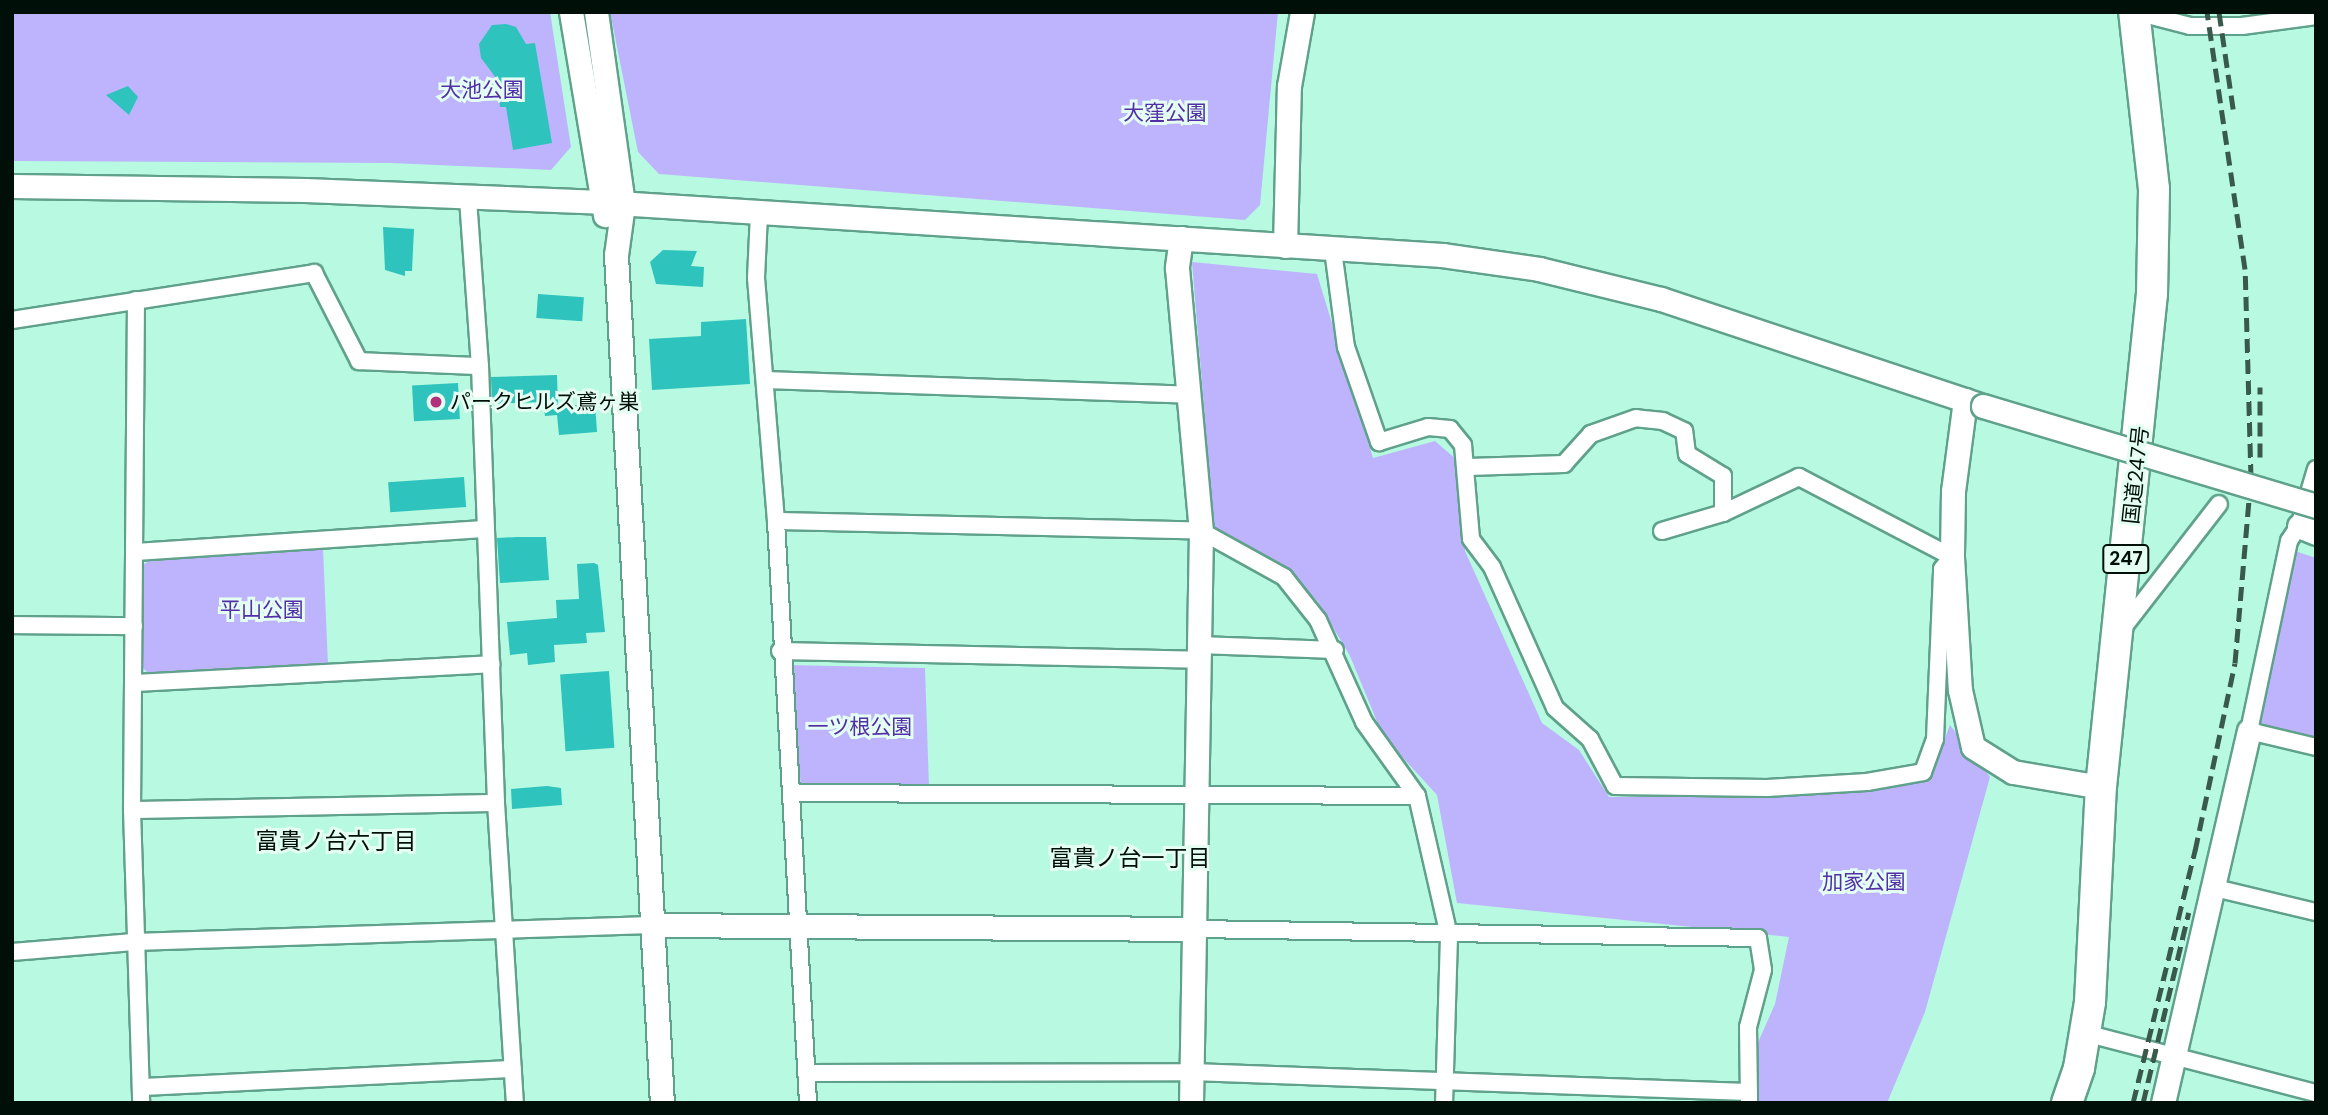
<!DOCTYPE html>
<html>
<head>
<meta charset="utf-8">
<style>
	body { margin:0 }
	#map { position:relative; width:2328px; height:1115px; overflow:hidden; background:#b7fae1; font-family:"DM Sans","Noto Sans JP",sans-serif }
	div>[style] { position:absolute }
	[style*='--x'] { left:calc(var(--x)*1px); top:calc(var(--y)*1px); width:calc(var(--w)*1px); rotate:calc(var(--a)*1deg) }
	.green>* { inset:0; background:#beb4fd }
	.building>* { inset:0; background:#2ec3bc; transform-origin:0 0 }
	.roads { filter:drop-shadow(2px 0 #60a18b) drop-shadow(-2px 0 #60a18b) drop-shadow(0 2px #60a18b) drop-shadow(0 -2px #60a18b) }
	.street>* { height:16px; margin:-8px; padding:0 8px; transform-origin:8px; border-radius:8px; background:#fff }
	.secondary>* { height:23px; margin:-11.5px; padding:0 11.5px; transform-origin:11.5px; border-radius:11.5px; background:#fff }
	.highway>* { height:30px; margin:-15px; padding:0 15px; transform-origin:15px; border-radius:15px; background:#fff }
	.rail>* { height:5px; margin-top:-2.5px; transform-origin:0; background:repeating-linear-gradient(90deg,#39594d 0 14px,transparent 0 21px) }
	.bridges { filter:drop-shadow(2px 0 #60a18b) drop-shadow(-2px 0 #60a18b) drop-shadow(0 2px #60a18b) drop-shadow(0 -2px #60a18b) }
	.secondary-bridge>* { height:23px; margin:-11.5px; padding:0 11.5px; transform-origin:11.5px; border-radius:11.5px; background:#fff }
	.dots>* { width:19px; height:19px; translate:-50% -50%; box-sizing:border-box; border:4px solid #e4fef3; border-radius:50% }
	span { translate:-50% -50%; white-space:nowrap; text-align:center; line-height:1.15; -webkit-text-stroke:6px #e4fef3; paint-order:stroke }
	.shield-label span { padding:2px 5px; background:#e4fef3; border:2px solid; border-radius:5px; -webkit-text-stroke-width:0 }
	.shield-label { font-size:19px; color:#001009; font-weight:700 }
	.park-label { font-size:21px; color:#522fa6 }
	.poi-label { font-size:21px; color:#001009 }
	.left { translate:0 -50%; text-align:left }
	.street-label { font-size:21px; color:#001009 }
	.neighbourhood-label { font-size:23px; color:#001009 }
	.frame { position:absolute; inset:0; border:14px solid #001009; pointer-events:none }
</style>
</head>
<body>
<div id="map">
	<div class="green">
		<i style="clip-path:polygon(12px 12px,550px 12px,571px 147px,551px 170px,391px 163px,12px 161px)"></i>
		<i style="clip-path:polygon(610px 12px,1278px 12px,1260px 205px,1245px 220px,659px 174px,638px 152px)"></i>
		<i style="clip-path:polygon(1192px 262px,1317px 274px,1373px 458px,1435px 441px,1457px 460px,1465px 551px,1542px 723px,1579px 750px,1609px 797px,1819px 795px,1930px 779px,1950px 725px,1990px 777px,1925px 1012px,1887px 1103px,1756px 1103px,1756px 1047px,1775px 1004px,1789px 937px,1457px 903px,1437px 795px,1383px 736px,1350px 656px,1318px 602px,1288px 570px,1214px 529px)"></i>
		<i style="clip-path:polygon(323px 548px,328px 665px,149px 674px,142px 667px,143px 565px,152px 559px)"></i>
		<i style="clip-path:polygon(2295px 551px,2316px 558px,2316px 740px,2257px 726px)"></i>
		<i style="clip-path:polygon(788px 665px,925px 668px,929px 787px,801px 786px)"></i>
	</div>
	<div class="building">
		<i style="clip-path:polygon(506px 24px,516px 27px,526px 44px,535px 43px,552px 143px,513px 150px,506px 107px,500px 107px,499px 98px,492px 99px,489px 84px,499px 82px,481px 58px,479px 44px,492px 25px)"></i>
		<i style="clip-path:polygon(128px 86px,138px 97px,129px 115px,106px 95px)"></i>
		<i style="clip-path:polygon(383px 227px,414px 229px,412px 271px,405px 271px,405px 276px,385px 270px)"></i>
		<i style="clip-path:polygon(663px 250px,697px 251px,691px 266px,704px 267px,703px 287px,656px 284px,650px 262px)"></i>
		<i style="left:538px;top:294px;width:46px;height:24px;rotate:4deg"></i>
		<i style="clip-path:polygon(746px 319px,750px 384px,652px 390px,649px 339px,701px 336px,701px 322px)"></i>
		<i style="clip-path:polygon(557px 375px,558px 407px,595px 403px,597px 432px,559px 435px,557px 415px,545px 416px,543px 402px,492px 404px,491px 377px)"></i>
		<i style="left:458px;top:383px;width:36px;height:46px;rotate:87deg"></i>
		<i style="left:464px;top:477px;width:30px;height:76px;rotate:86deg"></i>
		<i style="clip-path:polygon(517px 537px,546px 537px,549px 580px,500px 583px,497px 538px)"></i>
		<i style="clip-path:polygon(594px 563px,598px 565px,605px 632px,586px 633px,587px 643px,554px 645px,555px 662px,528px 665px,527px 653px,510px 655px,507px 622px,557px 618px,556px 600px,579px 599px,577px 564px)"></i>
		<i style="left:609px;top:671px;width:77px;height:49px;rotate:86deg"></i>
		<i style="clip-path:polygon(547px 786px,561px 788px,562px 805px,512px 809px,511px 789px)"></i>
	</div>
	<div class="roads">
		<div class="street">
			<i style="--x:2136;--y:12;--w:56;--a:14.5"></i>
			<i style="--x:2190;--y:26;--w:52;--a:0"></i>
			<i style="--x:2242;--y:26;--w:75;--a:-7.7"></i>
			<i style="--x:468;--y:199;--w:167;--a:85.9"></i>
			<i style="--x:480;--y:366;--w:437;--a:87.9"></i>
			<i style="--x:496;--y:803;--w:301;--a:86.4"></i>
			<i style="--x:759;--y:214;--w:64;--a:92.7"></i>
			<i style="--x:756;--y:278;--w:244;--a:85.3"></i>
			<i style="--x:776;--y:521;--w:583;--a:86.85"></i>
			<i style="--x:1333;--y:250;--w:98;--a:82.4"></i>
			<i style="--x:1346;--y:347;--w:101;--a:70.8"></i>
			<i style="--x:1379;--y:442;--w:51;--a:-17"></i>
			<i style="--x:1428;--y:427;--w:22;--a:5"></i>
			<i style="--x:1450;--y:429;--w:21;--a:51"></i>
			<i style="--x:1463;--y:445;--w:94;--a:85.1"></i>
			<i style="--x:1471;--y:539;--w:35;--a:53"></i>
			<i style="--x:1492;--y:567;--w:154;--a:65.9"></i>
			<i style="--x:1555;--y:708;--w:47;--a:41.5"></i>
			<i style="--x:1590;--y:739;--w:53;--a:62"></i>
			<i style="--x:1615;--y:786;--w:152;--a:0.8"></i>
			<i style="--x:1767;--y:788;--w:100;--a:-3.4"></i>
			<i style="--x:1867;--y:782;--w:57;--a:-10.1"></i>
			<i style="--x:1923;--y:772;--w:35;--a:-70"></i>
			<i style="--x:1935;--y:739;--w:170;--a:-87.6"></i>
			<i style="--x:1942;--y:569;--w:16;--a:-50"></i>
			<i style="--x:1952;--y:557;--w:173;--a:-152.4"></i>
			<i style="--x:1799;--y:477;--w:84;--a:154.7"></i>
			<i style="--x:1723;--y:513;--w:37;--a:-90"></i>
			<i style="--x:1723;--y:476;--w:42;--a:-148.6"></i>
			<i style="--x:1687;--y:454;--w:23;--a:-97"></i>
			<i style="--x:1684;--y:431;--w:23;--a:-155"></i>
			<i style="--x:1663;--y:421;--w:27;--a:-174"></i>
			<i style="--x:1636;--y:418;--w:48;--a:160.4"></i>
			<i style="--x:1591;--y:434;--w:40;--a:132"></i>
			<i style="--x:1564;--y:464;--w:96;--a:178.2"></i>
			<i style="--x:136;--y:300;--w:510;--a:90.45"></i>
			<i style="--x:132;--y:810;--w:293;--a:88.2"></i>
			<i style="--x:12;--y:320;--w:306;--a:-8.8"></i>
			<i style="--x:314;--y:273;--w:99;--a:62.9"></i>
			<i style="--x:359;--y:361;--w:121;--a:2.4"></i>
			<i style="--x:766;--y:380;--w:423;--a:2"></i>
			<i style="--x:2316;--y:469;--w:59;--a:106.6"></i>
			<i style="--x:2299;--y:526;--w:18;--a:124"></i>
			<i style="--x:2289;--y:541;--w:194;--a:101.9"></i>
			<i style="--x:2249;--y:731;--w:69;--a:13.4"></i>
			<i style="--x:776;--y:521;--w:425;--a:1.3"></i>
			<i style="--x:1201;--y:531;--w:95;--a:29"></i>
			<i style="--x:1284;--y:577;--w:55;--a:51.7"></i>
			<i style="--x:1318;--y:620;--w:112;--a:65.7"></i>
			<i style="--x:1364;--y:722;--w:91;--a:54.4"></i>
			<i style="--x:1417;--y:796;--w:144;--a:77.1"></i>
			<i style="--x:1449;--y:936;--w:167;--a:91.7"></i>
			<i style="--x:1662;--y:531;--w:64;--a:-16.4"></i>
			<i style="--x:136;--y:552;--w:348;--a:-3.8"></i>
			<i style="--x:12;--y:625;--w:122;--a:0.5"></i>
			<i style="--x:2122;--y:629;--w:158;--a:-52.2"></i>
			<i style="--x:1198;--y:645;--w:137;--a:2.1"></i>
			<i style="--x:780;--y:651;--w:419;--a:1.2"></i>
			<i style="--x:134;--y:683;--w:358;--a:-3"></i>
			<i style="--x:791;--y:793;--w:626;--a:0.27"></i>
			<i style="--x:132;--y:810;--w:364;--a:-1.1"></i>
			<i style="--x:2215;--y:888;--w:104;--a:13.4"></i>
			<i style="--x:1194;--y:929;--w:564;--a:0.91"></i>
			<i style="--x:1758;--y:938;--w:32;--a:81"></i>
			<i style="--x:1763;--y:970;--w:59;--a:104.7"></i>
			<i style="--x:1748;--y:1027;--w:76;--a:89.2"></i>
			<i style="--x:12;--y:952;--w:122;--a:-4.7"></i>
			<i style="--x:134;--y:942;--w:517;--a:-1.88"></i>
			<i style="--x:2085;--y:1033;--w:239;--a:14.6"></i>
			<i style="--x:806;--y:1073;--w:386;--a:-0.1"></i>
			<i style="--x:1192;--y:1072;--w:556;--a:2.06"></i>
			<i style="--x:141;--y:1087;--w:372;--a:-2.8"></i>
		</div>
		<div class="secondary">
			<i style="--x:571;--y:12;--w:206;--a:80.5"></i>
			<i style="--x:596;--y:12;--w:194;--a:82"></i>
			<i style="--x:623;--y:204;--w:51;--a:97.8"></i>
			<i style="--x:616;--y:255;--w:849;--a:86.9"></i>
			<i style="--x:12;--y:186;--w:293;--a:0.8"></i>
			<i style="--x:305;--y:190;--w:296;--a:2.3"></i>
			<i style="--x:601;--y:202;--w:843;--a:3.61"></i>
			<i style="--x:1442;--y:255;--w:98;--a:8.2"></i>
			<i style="--x:1539;--y:269;--w:126;--a:13.8"></i>
			<i style="--x:1661;--y:299;--w:339;--a:18.4"></i>
			<i style="--x:1181;--y:238;--w:30;--a:98"></i>
			<i style="--x:1177;--y:268;--w:264;--a:84.8"></i>
			<i style="--x:1201;--y:531;--w:572;--a:91"></i>
			<i style="--x:1285;--y:246;--w:160;--a:-88.6"></i>
			<i style="--x:1289;--y:86;--w:75;--a:-80"></i>
			<i style="--x:1965;--y:400;--w:92;--a:97.5"></i>
			<i style="--x:1953;--y:491;--w:66;--a:90.9"></i>
			<i style="--x:1952;--y:557;--w:133;--a:86.6"></i>
			<i style="--x:1960;--y:690;--w:58;--a:77.2"></i>
			<i style="--x:1973;--y:747;--w:47;--a:32"></i>
			<i style="--x:2013;--y:772;--w:89;--a:9.7"></i>
			<i style="--x:2299;--y:526;--w:18;--a:22"></i>
			<i style="--x:651;--y:925;--w:543;--a:0.42"></i>
			<i style="--x:2163;--y:1103;--w:382;--a:-77"></i>
		</div>
		<div class="highway">
			<i style="--x:2067;--y:1103;--w:37;--a:-71"></i>
			<i style="--x:2079;--y:1068;--w:67;--a:-80.5"></i>
			<i style="--x:2090;--y:1002;--w:215;--a:-87.1"></i>
			<i style="--x:2101;--y:787;--w:496;--a:-84.1"></i>
			<i style="--x:2152;--y:294;--w:105;--a:-88.9"></i>
			<i style="--x:2154;--y:189;--w:178;--a:-96.4"></i>
		</div>
	</div>
	<div class="rail">
		<i style="--x:2219;--y:12;--w:104;--a:81.7"></i>
		<i style="--x:2260;--y:457;--w:70;--a:-90"></i>
		<i style="--x:2133;--y:1103;--w:260;--a:-76.2"></i>
		<i style="--x:2195;--y:851;--w:192;--a:-78"></i>
		<i style="--x:2235;--y:663;--w:186;--a:-85.1"></i>
		<i style="--x:2251;--y:478;--w:209;--a:-91.6"></i>
		<i style="--x:2245;--y:269;--w:260;--a:-98.4"></i>
		<i style="--x:2143;--y:1103;--w:196;--a:-76.5"></i>
	</div>
	<div class="bridges">
		<div class="secondary-bridge">
			<i style="--x:1983;--y:406;--w:348;--a:16.7"></i>
		</div>
	</div>
	<div class="dots">
		<i style="left:436px;top:402px;background:#b3317b"></i>
	</div>
	<div class="shield-label">
		<span style="left:2126px;top:559px">247</span>
	</div>
	<div class="park-label">
		<span style="left:482px;top:90px">大池公園</span>
		<span style="left:1165px;top:113px">大窪公園</span>
		<span style="left:262px;top:610px">平山公園</span>
		<span style="left:860px;top:727px">一ツ根公園</span>
		<span style="left:1864px;top:882px">加家公園</span>
	</div>
	<div class="poi-label">
		<span class="left" style="left:450px;top:402px">パークヒルズ鳶ヶ巣</span>
	</div>
	<div class="street-label">
		<span style="left:2136px;top:475px;rotate:-84deg">国道247号</span>
	</div>
	<div class="neighbourhood-label">
		<span style="left:336px;top:841px">富貴ノ台六丁目</span>
		<span style="left:1130px;top:858px">富貴ノ台一丁目</span>
	</div>
	<div class="frame"></div>
</div>
</body>
</html>
